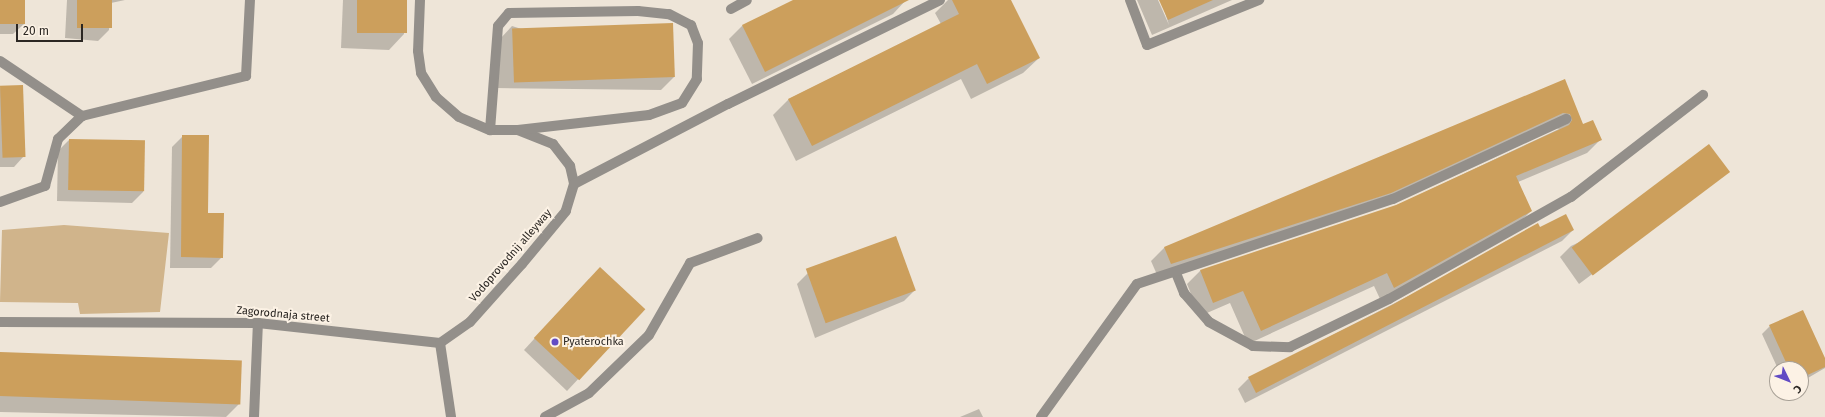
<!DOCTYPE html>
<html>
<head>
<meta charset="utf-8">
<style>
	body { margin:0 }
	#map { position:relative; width:1825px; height:417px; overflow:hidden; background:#eee5d8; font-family:"Fira Sans",sans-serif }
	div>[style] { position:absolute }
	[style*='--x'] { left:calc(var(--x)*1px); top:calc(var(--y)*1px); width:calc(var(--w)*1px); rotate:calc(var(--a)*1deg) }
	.green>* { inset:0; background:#d0b48b }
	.shadow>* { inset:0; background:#0003 }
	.building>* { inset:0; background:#cc9f5c; transform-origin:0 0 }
	.minor>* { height:10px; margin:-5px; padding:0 5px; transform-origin:5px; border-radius:5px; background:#938f8a }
	.dots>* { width:11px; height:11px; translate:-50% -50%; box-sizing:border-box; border:2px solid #fcf2e5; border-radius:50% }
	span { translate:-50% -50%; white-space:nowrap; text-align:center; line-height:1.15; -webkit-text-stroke:4px #fcf2e5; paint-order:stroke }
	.street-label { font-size:11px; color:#2b2723 }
	.poi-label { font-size:11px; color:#2b2723 }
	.left { translate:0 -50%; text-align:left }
	.north { position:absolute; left:1769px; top:361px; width:40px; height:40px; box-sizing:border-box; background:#fcf2e5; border:1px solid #a8a197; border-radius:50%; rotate:133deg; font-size:11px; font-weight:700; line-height:16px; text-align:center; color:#2b2723 }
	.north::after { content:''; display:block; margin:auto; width:14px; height:18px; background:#614bc4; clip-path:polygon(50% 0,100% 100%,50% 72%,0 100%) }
	.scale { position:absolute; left:16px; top:24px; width:67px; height:18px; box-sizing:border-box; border:2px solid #2b2723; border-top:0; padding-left:5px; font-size:12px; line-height:14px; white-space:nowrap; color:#2b2723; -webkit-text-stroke:3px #fcf2e5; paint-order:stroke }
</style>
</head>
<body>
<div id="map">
	<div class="green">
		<i style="clip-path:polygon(64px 225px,169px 233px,160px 312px,80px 314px,78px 303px,0 302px,2px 230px)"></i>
	</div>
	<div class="shadow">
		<i style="clip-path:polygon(0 0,24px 0,24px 24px,13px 34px,0 34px)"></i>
		<i style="clip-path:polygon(67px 0,125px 0,111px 3px,109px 30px,98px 41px,65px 38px)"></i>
		<i style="clip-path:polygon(343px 0,406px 0,404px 34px,389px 50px,341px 48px)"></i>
		<i style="clip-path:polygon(795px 0,906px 0,893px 14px,752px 84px,729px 39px,742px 26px)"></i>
		<i style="clip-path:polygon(948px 0,1010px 0,1039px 58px,1023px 73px,971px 99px,961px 79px,796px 161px,773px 115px,789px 99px,941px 24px,935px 13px)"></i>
		<i style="clip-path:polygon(1137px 0,1158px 0,1169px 25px,1161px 0,1232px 0,1152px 35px)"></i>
		<i style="clip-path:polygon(512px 26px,674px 77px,661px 90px,496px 88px,499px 40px)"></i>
		<i style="clip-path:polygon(1564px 81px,1583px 125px,1600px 140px,1587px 153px,1518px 182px,1531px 211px,1518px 224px,1381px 301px,1374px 286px,1248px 344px,1230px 303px,1200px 316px,1187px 284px,1200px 271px,1396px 206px,1559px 129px,1549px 126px,1376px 206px,1158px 277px,1151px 261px,1164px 248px)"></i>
		<i style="clip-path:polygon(0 87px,24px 156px,14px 167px,0 167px)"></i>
		<i style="clip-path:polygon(183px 136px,222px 257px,211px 268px,170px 268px,172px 147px)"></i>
		<i style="clip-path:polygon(69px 140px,144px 141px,143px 192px,132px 203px,57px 201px,58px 151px)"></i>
		<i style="clip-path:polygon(1728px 172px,1579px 284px,1560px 257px,1571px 246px)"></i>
		<i style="clip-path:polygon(1539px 229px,1573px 230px,1562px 241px,1245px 403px,1238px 389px,1249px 378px)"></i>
		<i style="clip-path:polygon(808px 273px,915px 290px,904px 301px,815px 338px,797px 284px)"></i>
		<i style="clip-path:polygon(589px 279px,644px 309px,567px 391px,524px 350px)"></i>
		<i style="clip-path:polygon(1770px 326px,1825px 360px,1825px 368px,1801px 382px,1801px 369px,1778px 369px,1762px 334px)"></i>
		<i style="clip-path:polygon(0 353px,241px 361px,239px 404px,226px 417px,0 412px)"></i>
		<i style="clip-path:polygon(979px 409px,983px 417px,960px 417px)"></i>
	</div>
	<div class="building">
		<i style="left:0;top:0;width:25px;height:24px"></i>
		<i style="left:77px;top:0;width:35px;height:28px"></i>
		<i style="left:357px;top:0;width:50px;height:33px"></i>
		<i style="clip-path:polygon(793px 0,909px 0,765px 72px,742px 25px)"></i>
		<i style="clip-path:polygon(952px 0,1011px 0,1040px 58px,987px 84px,977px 64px,812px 146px,788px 99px,959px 14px)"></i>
		<i style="clip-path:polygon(1159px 0,1213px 0,1168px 20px)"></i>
		<i style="left:673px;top:23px;width:54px;height:161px;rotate:88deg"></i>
		<i style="clip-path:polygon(1565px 79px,1583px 124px,1593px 120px,1602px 140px,1516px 176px,1532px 211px,1394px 288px,1387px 273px,1261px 331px,1243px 291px,1213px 303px,1200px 270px,1396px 205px,1569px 125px,1572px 120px,1570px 114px,1563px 113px,1391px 193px,1171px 264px,1164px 247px)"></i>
		<i style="left:23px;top:85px;width:72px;height:23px;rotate:88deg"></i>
		<i style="clip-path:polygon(182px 135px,209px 135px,208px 213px,224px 213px,223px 258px,181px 257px)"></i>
		<i style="left:69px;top:139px;width:76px;height:51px;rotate:1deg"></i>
		<i style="left:1709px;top:144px;width:35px;height:172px;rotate:53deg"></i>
		<i style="clip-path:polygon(1566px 214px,1574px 230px,1256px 393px,1248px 377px,1392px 305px,1538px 223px,1540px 227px)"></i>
		<i style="left:896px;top:236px;width:58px;height:96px;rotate:70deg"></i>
		<i style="left:600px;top:267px;width:62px;height:97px;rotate:43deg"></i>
		<i style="clip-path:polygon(1803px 310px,1825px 358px,1825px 367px,1801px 378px,1801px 369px,1789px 369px,1769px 325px)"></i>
		<i style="left:0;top:352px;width:242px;height:44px;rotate:2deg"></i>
	</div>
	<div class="minor">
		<i style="--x:420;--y:0;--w:51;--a:92.2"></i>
		<i style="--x:418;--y:51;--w:22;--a:82"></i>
		<i style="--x:421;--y:73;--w:28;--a:58"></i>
		<i style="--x:436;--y:97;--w:30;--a:41"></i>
		<i style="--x:459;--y:117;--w:34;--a:23"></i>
		<i style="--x:490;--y:130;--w:28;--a:0"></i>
		<i style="--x:518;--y:130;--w:38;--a:22"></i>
		<i style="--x:553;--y:144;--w:28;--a:52"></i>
		<i style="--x:570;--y:166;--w:18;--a:77"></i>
		<i style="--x:574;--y:184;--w:28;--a:107"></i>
		<i style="--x:566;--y:211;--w:69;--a:129.7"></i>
		<i style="--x:522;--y:264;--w:78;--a:131.9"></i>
		<i style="--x:470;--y:322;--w:37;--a:145"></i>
		<i style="--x:1130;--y:0;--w:48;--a:69.3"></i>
		<i style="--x:1147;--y:45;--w:121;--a:-21.9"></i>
		<i style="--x:731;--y:9;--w:18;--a:-29"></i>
		<i style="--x:0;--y:61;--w:99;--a:33.9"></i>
		<i style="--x:490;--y:130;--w:104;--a:-85.6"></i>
		<i style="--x:498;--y:26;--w:17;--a:-50"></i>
		<i style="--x:509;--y:13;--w:129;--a:-0.9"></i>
		<i style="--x:638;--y:11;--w:31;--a:6"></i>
		<i style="--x:669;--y:14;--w:25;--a:27"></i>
		<i style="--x:691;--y:25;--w:19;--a:69"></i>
		<i style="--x:698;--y:43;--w:36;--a:92"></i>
		<i style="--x:697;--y:79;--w:28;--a:122"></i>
		<i style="--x:682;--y:103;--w:35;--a:160"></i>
		<i style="--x:649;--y:115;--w:132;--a:173.5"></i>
		<i style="--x:574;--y:184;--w:174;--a:-27.5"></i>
		<i style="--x:728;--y:104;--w:236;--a:-26.1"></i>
		<i style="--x:0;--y:202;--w:48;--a:-19.6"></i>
		<i style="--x:45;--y:186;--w:49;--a:-74.5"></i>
		<i style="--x:58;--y:139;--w:33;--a:-44"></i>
		<i style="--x:82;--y:116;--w:169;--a:-13.7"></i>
		<i style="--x:246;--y:76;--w:76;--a:-87"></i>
		<i style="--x:1176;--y:273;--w:22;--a:68"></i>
		<i style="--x:1184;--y:293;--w:38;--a:49"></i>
		<i style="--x:1209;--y:322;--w:50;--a:28.6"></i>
		<i style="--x:1253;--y:346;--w:37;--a:2"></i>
		<i style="--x:1290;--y:347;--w:110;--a:-25.9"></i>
		<i style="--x:1389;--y:299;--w:209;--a:-29.3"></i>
		<i style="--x:1571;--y:197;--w:167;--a:-37.7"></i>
		<i style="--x:0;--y:322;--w:258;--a:0.2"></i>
		<i style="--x:258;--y:323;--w:183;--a:6.3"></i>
		<i style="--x:440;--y:343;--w:75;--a:81.5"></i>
		<i style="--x:254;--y:417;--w:94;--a:-87.6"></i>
		<i style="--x:545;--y:417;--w:50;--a:-28.6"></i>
		<i style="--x:589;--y:393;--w:83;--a:-44"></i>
		<i style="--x:649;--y:335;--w:83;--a:-60.3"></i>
		<i style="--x:690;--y:263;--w:72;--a:-20.2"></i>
		<i style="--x:1041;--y:417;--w:164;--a:-54.2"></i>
		<i style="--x:1137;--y:284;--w:270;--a:-18.4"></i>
		<i style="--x:1393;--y:199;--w:191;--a:-24.8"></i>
	</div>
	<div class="dots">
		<i style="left:555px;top:342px;background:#614bc4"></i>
	</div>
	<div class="street-label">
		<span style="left:511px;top:256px;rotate:-49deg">Vodoprovodnij alleyway</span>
		<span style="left:283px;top:315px;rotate:5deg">Zagorodnaja street</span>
	</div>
	<div class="poi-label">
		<span class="left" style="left:563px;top:342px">Pyaterochka</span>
	</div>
	<div class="north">С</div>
	<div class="scale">20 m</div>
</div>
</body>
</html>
